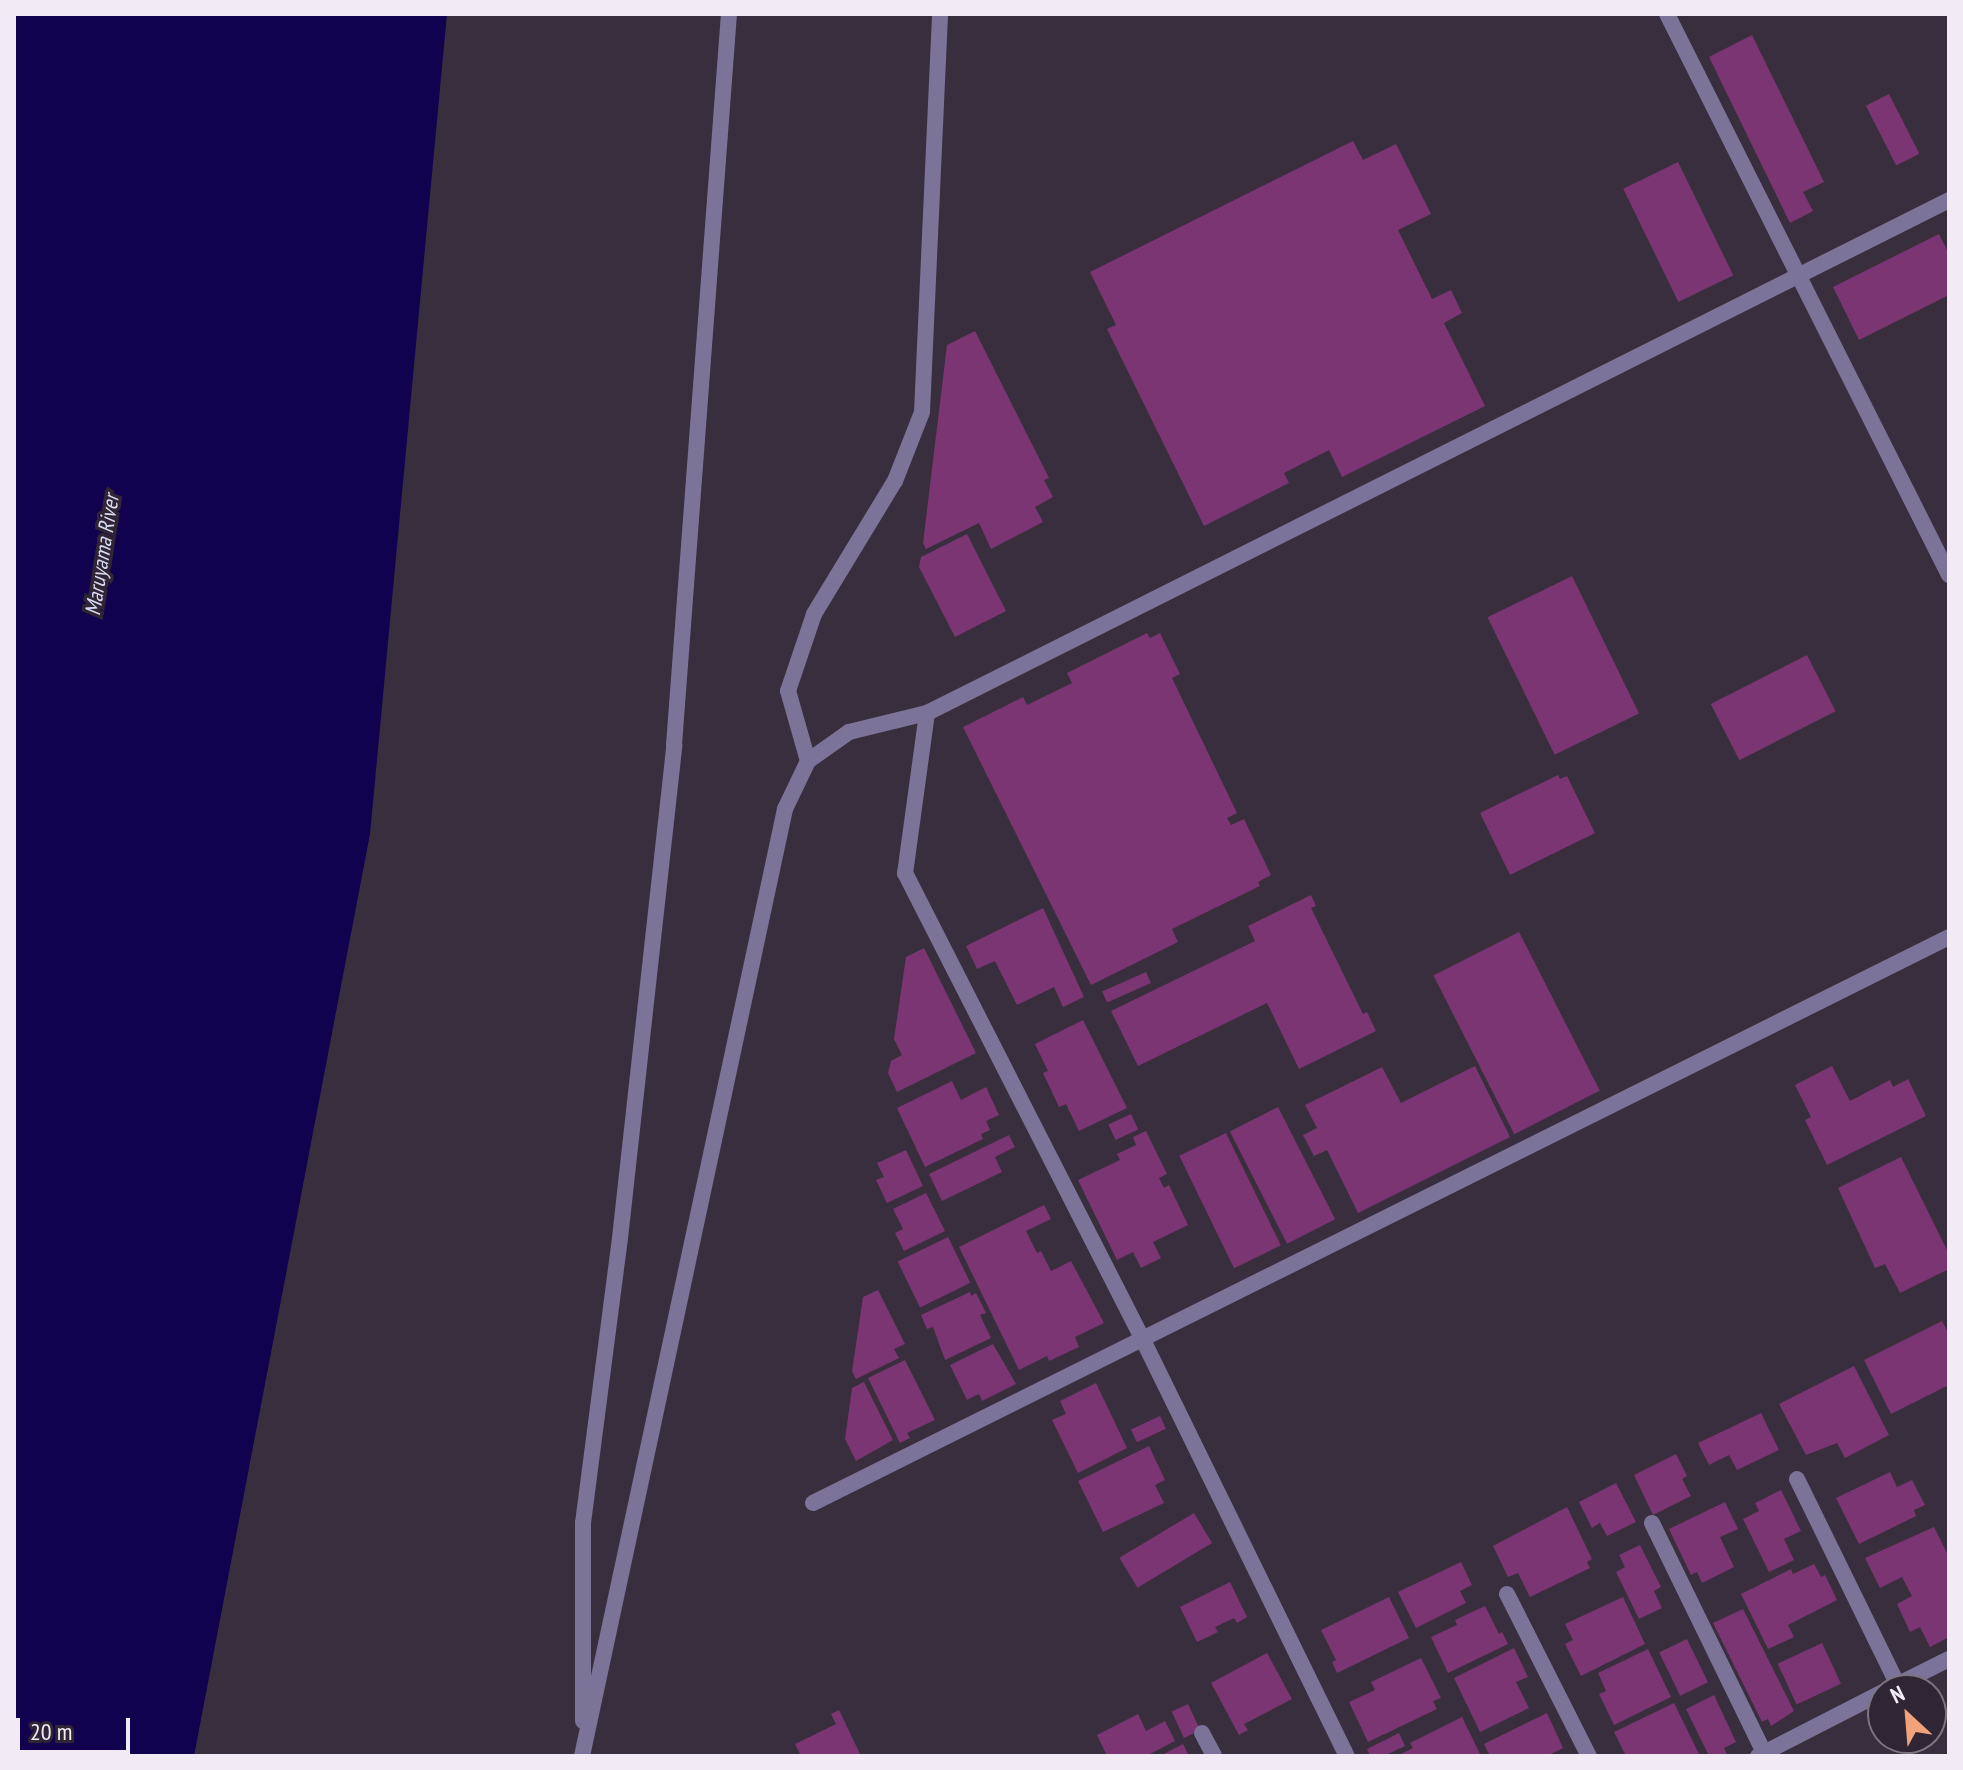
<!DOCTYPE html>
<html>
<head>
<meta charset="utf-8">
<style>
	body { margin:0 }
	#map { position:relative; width:1963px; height:1770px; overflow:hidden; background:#392e3e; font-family:"PT Sans Narrow",sans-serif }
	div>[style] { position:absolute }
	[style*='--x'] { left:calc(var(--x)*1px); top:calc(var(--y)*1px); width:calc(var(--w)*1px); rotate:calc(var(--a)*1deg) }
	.water>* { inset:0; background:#110250 }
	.building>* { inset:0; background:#7b3572; transform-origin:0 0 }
	.minor>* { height:16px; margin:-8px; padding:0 8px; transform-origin:8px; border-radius:8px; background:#7b7398 }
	span { translate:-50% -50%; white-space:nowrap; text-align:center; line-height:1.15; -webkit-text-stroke:7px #2f2534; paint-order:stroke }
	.water-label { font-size:22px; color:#d8dcf3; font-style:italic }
	.frame { position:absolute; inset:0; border:16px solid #f2ebf6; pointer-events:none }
	.north { position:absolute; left:1867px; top:1674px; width:80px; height:80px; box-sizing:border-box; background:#2f2534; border:2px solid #7d7482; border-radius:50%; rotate:334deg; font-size:22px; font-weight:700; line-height:32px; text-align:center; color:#f2ebf6 }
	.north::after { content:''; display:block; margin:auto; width:28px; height:36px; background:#f1a27b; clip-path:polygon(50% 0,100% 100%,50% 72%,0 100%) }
	.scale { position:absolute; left:16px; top:1718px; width:114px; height:36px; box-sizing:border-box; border:4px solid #f2ebf6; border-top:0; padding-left:10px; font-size:24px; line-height:28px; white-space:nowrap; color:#f2ebf6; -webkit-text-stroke:6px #2f2534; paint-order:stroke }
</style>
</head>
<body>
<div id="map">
	<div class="water">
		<i style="clip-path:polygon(14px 14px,447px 14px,370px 834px,194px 1756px,14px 1756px)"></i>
	</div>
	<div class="building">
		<i style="clip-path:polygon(1752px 35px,1824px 182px,1803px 192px,1813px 211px,1790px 223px,1709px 57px)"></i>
		<i style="left:1889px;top:94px;width:67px;height:26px;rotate:63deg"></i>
		<i style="clip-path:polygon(1353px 141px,1363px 160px,1396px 144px,1431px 214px,1398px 230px,1432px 299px,1451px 290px,1462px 313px,1444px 323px,1485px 406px,1342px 477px,1329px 450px,1284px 473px,1289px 483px,1204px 526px,1107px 329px,1116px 325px,1090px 272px)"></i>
		<i style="left:1678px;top:162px;width:126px;height:61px;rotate:64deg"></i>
		<i style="clip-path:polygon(1939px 234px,1949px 254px,1949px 295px,1859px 340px,1833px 287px)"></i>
		<i style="clip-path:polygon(975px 331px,1049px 478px,1044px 480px,1053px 497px,1035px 507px,1043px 522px,991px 549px,979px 523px,926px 549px,923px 543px,947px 345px)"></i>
		<i style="clip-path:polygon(967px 534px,1006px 611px,955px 637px,919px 567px,921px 557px)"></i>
		<i style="left:1572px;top:576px;width:153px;height:94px;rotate:64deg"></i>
		<i style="clip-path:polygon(1147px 633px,1150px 638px,1160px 633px,1180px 674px,1172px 678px,1237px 813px,1227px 818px,1231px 825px,1244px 819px,1271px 875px,1258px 882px,1260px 886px,1172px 929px,1178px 942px,1091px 985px,963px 727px,1023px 697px,1027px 705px,1072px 683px,1067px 673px)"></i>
		<i style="left:1807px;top:655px;width:63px;height:108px;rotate:63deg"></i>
		<i style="clip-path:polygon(1558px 775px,1560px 779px,1567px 776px,1595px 833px,1510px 875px,1480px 813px)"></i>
		<i style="clip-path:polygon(1311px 895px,1316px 906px,1311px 908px,1363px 1014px,1367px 1012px,1376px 1031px,1299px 1069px,1267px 1003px,1138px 1066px,1111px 1011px,1255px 941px,1248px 926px)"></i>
		<i style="clip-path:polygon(1043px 908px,1084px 997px,1063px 1007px,1054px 987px,1017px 1005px,995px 961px,977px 969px,966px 946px)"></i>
		<i style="left:1519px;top:932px;width:178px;height:96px;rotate:63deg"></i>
		<i style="clip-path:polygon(924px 948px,976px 1053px,897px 1092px,888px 1073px,891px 1061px,902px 1055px,894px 1039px,906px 957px)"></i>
		<i style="left:1146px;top:972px;width:12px;height:48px;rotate:66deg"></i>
		<i style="clip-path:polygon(1083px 1020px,1127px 1108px,1079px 1131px,1066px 1104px,1059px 1107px,1043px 1073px,1048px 1071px,1035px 1044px)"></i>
		<i style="clip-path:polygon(1475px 1066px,1510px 1137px,1358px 1213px,1327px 1150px,1314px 1156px,1303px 1135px,1317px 1128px,1305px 1105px,1382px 1067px,1401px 1103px)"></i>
		<i style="clip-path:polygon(1832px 1066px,1850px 1101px,1890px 1080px,1893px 1087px,1908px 1079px,1926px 1116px,1827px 1165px,1805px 1120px,1811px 1117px,1795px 1085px)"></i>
		<i style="clip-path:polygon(952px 1081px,961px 1100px,986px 1087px,999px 1115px,986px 1121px,990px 1130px,981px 1134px,983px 1139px,925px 1167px,897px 1108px)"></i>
		<i style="left:1278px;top:1107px;width:126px;height:54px;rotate:63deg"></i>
		<i style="left:1131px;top:1114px;width:17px;height:25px;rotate:65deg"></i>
		<i style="clip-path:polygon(1146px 1131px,1167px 1174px,1159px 1178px,1164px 1188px,1169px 1185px,1188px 1225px,1153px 1242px,1161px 1258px,1141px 1268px,1133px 1252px,1117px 1260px,1078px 1180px,1120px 1160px,1117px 1154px,1136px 1145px,1133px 1137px)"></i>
		<i style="left:1226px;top:1133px;width:125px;height:52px;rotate:64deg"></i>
		<i style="clip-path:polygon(1009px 1135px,1015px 1147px,995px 1157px,1002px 1172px,942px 1201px,929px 1174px)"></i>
		<i style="clip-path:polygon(906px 1150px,923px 1186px,887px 1203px,876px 1180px,884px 1177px,877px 1163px)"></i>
		<i style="clip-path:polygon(1901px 1157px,1949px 1254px,1949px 1269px,1900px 1293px,1885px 1264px,1875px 1268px,1838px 1188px)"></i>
		<i style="clip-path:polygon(926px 1193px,945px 1231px,904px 1251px,895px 1233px,903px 1229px,893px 1209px)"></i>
		<i style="clip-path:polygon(1044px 1205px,1051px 1219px,1026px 1231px,1037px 1253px,1041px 1251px,1051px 1271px,1071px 1261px,1104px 1323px,1075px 1337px,1079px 1347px,1049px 1361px,1047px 1356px,1019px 1370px,959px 1247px)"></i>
		<i style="left:948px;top:1237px;width:51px;height:56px;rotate:64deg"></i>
		<i style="clip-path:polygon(878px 1290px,905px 1344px,894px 1349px,899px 1358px,856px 1379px,852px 1371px,863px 1297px)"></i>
		<i style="clip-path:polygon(970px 1292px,971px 1296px,976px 1293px,986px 1313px,980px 1315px,991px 1338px,945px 1360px,933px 1327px,927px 1329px,921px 1315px)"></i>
		<i style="clip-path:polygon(1942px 1321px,1949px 1334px,1949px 1385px,1891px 1414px,1864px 1360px)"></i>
		<i style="clip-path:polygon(993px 1344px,1016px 1384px,982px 1401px,979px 1394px,967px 1400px,950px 1365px)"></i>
		<i style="clip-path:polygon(905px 1360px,935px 1420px,907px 1433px,910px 1438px,900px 1443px,868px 1378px)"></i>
		<i style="clip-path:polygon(1854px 1366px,1889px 1435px,1845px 1458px,1837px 1443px,1806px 1455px,1779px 1404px)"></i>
		<i style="clip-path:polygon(864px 1382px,893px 1440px,856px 1461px,845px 1439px,852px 1388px)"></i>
		<i style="clip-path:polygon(1096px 1383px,1127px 1448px,1078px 1473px,1052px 1420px,1066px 1414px,1060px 1401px)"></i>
		<i style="clip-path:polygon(1761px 1413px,1779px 1450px,1737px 1470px,1729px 1455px,1709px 1465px,1698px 1443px)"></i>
		<i style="left:1160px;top:1416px;width:14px;height:32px;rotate:65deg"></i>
		<i style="clip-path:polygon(1149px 1446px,1165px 1480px,1155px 1485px,1164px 1503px,1103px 1532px,1078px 1481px)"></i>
		<i style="clip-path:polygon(1676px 1454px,1687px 1476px,1682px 1479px,1691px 1496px,1653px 1515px,1634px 1475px)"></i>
		<i style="clip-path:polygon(1890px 1472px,1897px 1487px,1912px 1480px,1925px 1505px,1914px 1510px,1916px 1516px,1859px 1544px,1836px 1498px)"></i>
		<i style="clip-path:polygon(1616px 1483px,1636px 1522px,1607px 1536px,1600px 1523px,1592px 1528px,1579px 1502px)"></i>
		<i style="clip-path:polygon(1781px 1490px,1801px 1531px,1784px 1539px,1794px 1560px,1769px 1572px,1743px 1519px,1759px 1511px,1755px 1503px)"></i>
		<i style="clip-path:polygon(1725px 1502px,1738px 1529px,1720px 1537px,1734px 1567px,1702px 1583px,1697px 1572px,1691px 1575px,1669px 1529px)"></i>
		<i style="clip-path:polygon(1567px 1507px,1592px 1559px,1587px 1562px,1590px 1568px,1530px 1597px,1518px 1573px,1508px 1577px,1493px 1546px)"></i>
		<i style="left:1194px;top:1513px;width:35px;height:87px;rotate:59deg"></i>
		<i style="clip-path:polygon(1934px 1527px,1949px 1557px,1949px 1637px,1930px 1647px,1920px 1627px,1910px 1632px,1897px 1604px,1912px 1596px,1902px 1577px,1880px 1588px,1865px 1558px)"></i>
		<i style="clip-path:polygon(1640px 1545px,1661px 1587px,1654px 1591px,1662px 1608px,1639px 1619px,1616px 1572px,1625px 1567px,1619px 1555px)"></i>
		<i style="clip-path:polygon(1461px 1562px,1472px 1585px,1460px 1591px,1466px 1603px,1416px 1628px,1398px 1592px)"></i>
		<i style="clip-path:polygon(1814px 1564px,1821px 1577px,1825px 1575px,1837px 1600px,1788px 1625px,1794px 1637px,1768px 1649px,1741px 1594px,1791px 1569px,1793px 1574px)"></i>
		<i style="clip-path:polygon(1230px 1582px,1247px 1617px,1237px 1623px,1234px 1618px,1215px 1627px,1218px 1632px,1197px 1642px,1180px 1607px)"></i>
		<i style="clip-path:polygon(1389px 1597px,1409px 1638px,1337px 1673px,1332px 1662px,1336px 1660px,1321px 1630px)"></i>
		<i style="clip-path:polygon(1623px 1597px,1645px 1644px,1581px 1676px,1565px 1644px,1573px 1640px,1565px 1624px)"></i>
		<i style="clip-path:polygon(1485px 1606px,1499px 1634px,1502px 1632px,1508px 1644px,1448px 1673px,1431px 1637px,1457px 1625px,1455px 1620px)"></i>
		<i style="clip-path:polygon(1743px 1609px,1794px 1711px,1771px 1726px,1768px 1719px,1762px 1722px,1713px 1623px)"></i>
		<i style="left:1687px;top:1639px;width:48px;height:31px;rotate:64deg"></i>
		<i style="left:1822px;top:1643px;width:45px;height:49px;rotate:65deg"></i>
		<i style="clip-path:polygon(1514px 1648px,1528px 1677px,1516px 1682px,1529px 1708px,1480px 1732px,1454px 1678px)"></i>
		<i style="clip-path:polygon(1648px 1649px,1671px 1697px,1614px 1725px,1599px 1694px,1606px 1691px,1598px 1673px)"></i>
		<i style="clip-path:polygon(1267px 1653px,1292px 1699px,1244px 1724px,1248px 1730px,1239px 1735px,1211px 1683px)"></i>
		<i style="clip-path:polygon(1421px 1658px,1441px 1698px,1433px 1701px,1437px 1709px,1368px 1742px,1349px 1702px,1375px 1690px,1371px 1682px)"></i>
		<i style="clip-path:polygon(1714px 1695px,1736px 1742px,1724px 1748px,1727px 1754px,1723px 1756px,1709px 1756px,1686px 1709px)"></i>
		<i style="clip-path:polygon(1674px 1703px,1699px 1754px,1626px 1756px,1614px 1732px)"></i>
		<i style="left:1188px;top:1704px;width:29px;height:18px;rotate:65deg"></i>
		<i style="clip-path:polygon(839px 1710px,861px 1756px,801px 1756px,795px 1744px,836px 1724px,831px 1714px)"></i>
		<i style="clip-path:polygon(1547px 1713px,1563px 1748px,1547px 1756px,1490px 1756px,1484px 1744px)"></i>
		<i style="clip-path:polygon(1138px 1714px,1146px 1731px,1165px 1721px,1175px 1741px,1146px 1756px,1107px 1756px,1097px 1735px)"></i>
		<i style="clip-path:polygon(1462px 1717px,1481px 1756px,1397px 1756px,1413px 1748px,1410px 1743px)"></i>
		<i style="clip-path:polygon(1399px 1733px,1405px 1746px,1384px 1756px,1370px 1756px,1367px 1749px)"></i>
		<i style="clip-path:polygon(1183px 1744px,1189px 1756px,1160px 1756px)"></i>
	</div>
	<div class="minor">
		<i style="--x:1667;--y:14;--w:628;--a:63.31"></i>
		<i style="--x:927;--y:713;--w:162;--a:97.8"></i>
		<i style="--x:905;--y:873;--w:524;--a:62.99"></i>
		<i style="--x:1143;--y:1340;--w:463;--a:63.9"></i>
		<i style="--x:808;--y:761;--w:73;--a:-105.9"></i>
		<i style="--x:788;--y:691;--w:81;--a:-71.3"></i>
		<i style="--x:814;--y:614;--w:156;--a:-58.7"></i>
		<i style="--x:895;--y:481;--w:74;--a:-68.6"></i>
		<i style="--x:922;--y:412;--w:398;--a:-87.4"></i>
		<i style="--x:1797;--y:1479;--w:229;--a:63.9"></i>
		<i style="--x:813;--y:1503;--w:1269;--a:-26.48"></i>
		<i style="--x:1652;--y:1523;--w:256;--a:64"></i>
		<i style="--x:1507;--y:1594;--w:182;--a:63.2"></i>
		<i style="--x:1889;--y:1689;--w:67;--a:-26.6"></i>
		<i style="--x:583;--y:1721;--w:198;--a:-90"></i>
		<i style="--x:583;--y:1523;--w:287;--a:-82.6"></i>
		<i style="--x:620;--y:1238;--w:496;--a:-83.7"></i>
		<i style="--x:674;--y:745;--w:733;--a:-85.7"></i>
		<i style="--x:1202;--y:1733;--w:26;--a:62"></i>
		<i style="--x:582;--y:1756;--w:969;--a:-77.9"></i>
		<i style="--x:785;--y:809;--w:53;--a:-64.4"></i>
		<i style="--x:808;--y:761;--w:50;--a:-35.3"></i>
		<i style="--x:849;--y:732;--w:80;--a:-13.7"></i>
		<i style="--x:927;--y:713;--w:1144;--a:-26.65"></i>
		<i style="--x:1758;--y:1756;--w:140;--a:-27.1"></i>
	</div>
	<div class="water-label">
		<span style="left:102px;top:555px;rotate:-81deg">Maruyama River</span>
	</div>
	<div class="frame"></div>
	<div class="north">N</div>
	<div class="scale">20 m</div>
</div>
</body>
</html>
